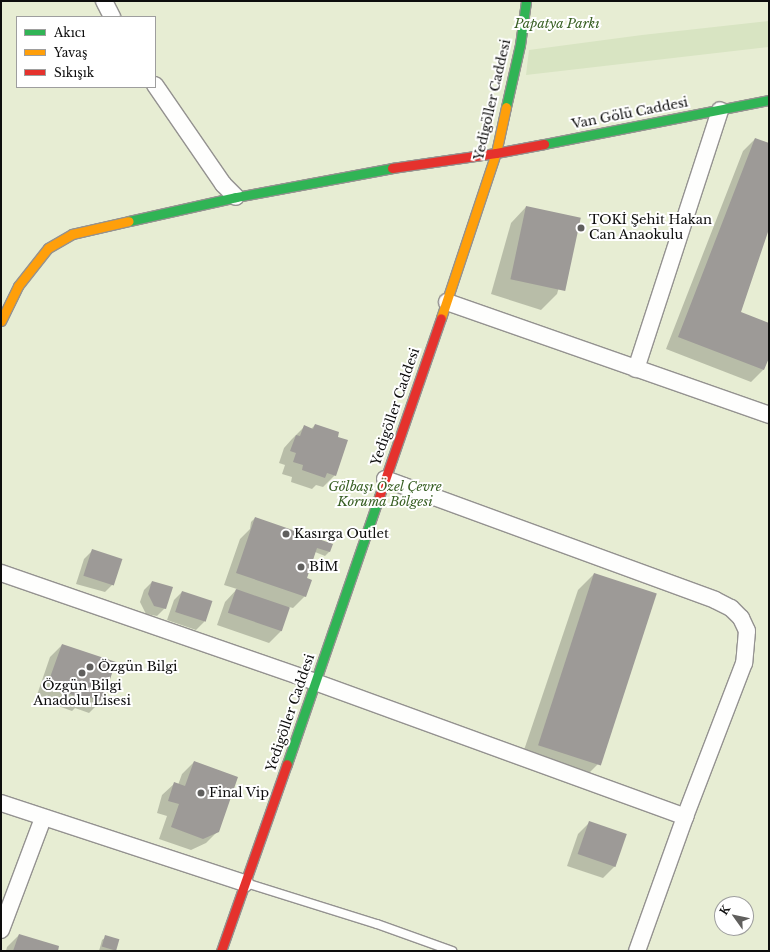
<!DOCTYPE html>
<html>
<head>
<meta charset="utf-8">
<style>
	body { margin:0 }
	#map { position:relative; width:770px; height:952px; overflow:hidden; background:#faf7f2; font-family:"Libre Baskerville",serif }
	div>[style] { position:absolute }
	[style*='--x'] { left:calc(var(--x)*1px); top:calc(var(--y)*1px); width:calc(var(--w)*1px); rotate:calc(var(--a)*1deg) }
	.green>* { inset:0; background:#e7edd3 }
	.forest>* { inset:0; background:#d8e4c2 }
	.shadow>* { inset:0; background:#0003 }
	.building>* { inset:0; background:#9d9a97; transform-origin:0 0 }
	.roads { filter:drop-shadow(1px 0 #949290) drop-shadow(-1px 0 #949290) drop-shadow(0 1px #949290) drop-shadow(0 -1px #949290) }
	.lane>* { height:8px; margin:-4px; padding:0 4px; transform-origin:4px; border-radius:4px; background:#fefefd }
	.street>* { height:16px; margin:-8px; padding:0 8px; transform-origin:8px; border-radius:8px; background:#fefefd }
	.fast>* { height:9px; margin:-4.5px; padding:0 4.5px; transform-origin:4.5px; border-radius:4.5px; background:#30b455 }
	.slow>* { height:9px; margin:-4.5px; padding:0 4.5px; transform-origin:4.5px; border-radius:4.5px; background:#ff9f0a }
	.jam>* { height:9px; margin:-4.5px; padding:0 4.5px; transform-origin:4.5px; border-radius:4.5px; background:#e5322d }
	.dots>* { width:11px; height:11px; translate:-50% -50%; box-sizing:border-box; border:2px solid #fff; border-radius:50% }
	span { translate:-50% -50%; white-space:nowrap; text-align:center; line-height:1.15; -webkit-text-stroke:4px #fff; paint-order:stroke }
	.park-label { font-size:13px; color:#385f23; font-style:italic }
	.street-label { font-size:13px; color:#0d0d0d }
	.poi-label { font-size:13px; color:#0d0d0d }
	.left { translate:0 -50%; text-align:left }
	.frame { position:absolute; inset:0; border:2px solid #0d0d0d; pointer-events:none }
	.legend { position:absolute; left:16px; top:16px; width:140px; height:72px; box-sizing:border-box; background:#fff; border:1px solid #9e9e9e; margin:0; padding:5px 7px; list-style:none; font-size:12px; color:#0d0d0d }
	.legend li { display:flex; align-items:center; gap:8px; height:20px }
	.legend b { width:20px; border:1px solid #9e9e9e }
	.north { position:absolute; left:714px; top:896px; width:40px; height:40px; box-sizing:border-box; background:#fff; border:1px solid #9e9e9e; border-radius:50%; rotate:303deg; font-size:11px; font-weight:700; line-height:16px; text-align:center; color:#0d0d0d }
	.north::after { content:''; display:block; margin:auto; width:14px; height:18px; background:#605f5d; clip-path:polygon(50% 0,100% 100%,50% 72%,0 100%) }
</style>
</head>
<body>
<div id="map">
	<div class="green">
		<i style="clip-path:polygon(evenodd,1px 1px,769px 1px,769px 951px,1px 951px,1px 1px,17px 17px,155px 17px,155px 87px,17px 87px,17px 17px,1px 1px,722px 904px,746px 904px,746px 928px,722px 928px,722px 904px)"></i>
	</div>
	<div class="forest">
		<i style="clip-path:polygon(769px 21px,769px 47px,526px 75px,529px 50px,642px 35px)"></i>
	</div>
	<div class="shadow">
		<i style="clip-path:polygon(755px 139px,769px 144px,769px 226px,740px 313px,769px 324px,769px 355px,763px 370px,751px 382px,666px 349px,743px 151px)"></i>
		<i style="clip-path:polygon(526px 207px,579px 219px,557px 294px,541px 310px,491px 294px,511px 223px)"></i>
		<i style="clip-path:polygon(315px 425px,335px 475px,323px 487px,316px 485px,312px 489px,291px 482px,292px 477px,282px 474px,285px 465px,279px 463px,284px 448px,292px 439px,304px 427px,311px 429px)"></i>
		<i style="clip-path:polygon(255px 518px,331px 544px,329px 552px,325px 556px,315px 552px,306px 579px,305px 596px,293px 608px,289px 607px,281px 631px,269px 643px,217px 625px,225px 602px,237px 589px,224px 585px,240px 539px,250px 529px,251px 522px)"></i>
		<i style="clip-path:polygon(92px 551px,113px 584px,105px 592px,76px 584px,84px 559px)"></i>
		<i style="clip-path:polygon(594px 574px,598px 764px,582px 780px,521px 759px,578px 590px)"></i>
		<i style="clip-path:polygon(152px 582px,165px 608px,157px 616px,146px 614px,140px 602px,144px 590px)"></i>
		<i style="clip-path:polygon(182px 592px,211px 602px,204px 622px,196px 630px,167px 620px,174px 600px)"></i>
		<i style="clip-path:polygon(62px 645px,101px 701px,89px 713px,75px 708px,72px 711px,50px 703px,51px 700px,37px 695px,50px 657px)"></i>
		<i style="clip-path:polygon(194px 762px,218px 831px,206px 843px,191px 850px,159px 839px,167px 816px,157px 813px,162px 795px,175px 783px,178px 785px,182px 774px)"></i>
		<i style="clip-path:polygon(590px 822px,615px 866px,603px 878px,567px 866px,578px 834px)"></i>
		<i style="clip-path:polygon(19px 935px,57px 951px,6px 951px,7px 947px)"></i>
		<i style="clip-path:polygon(106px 937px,114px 950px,114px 951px,99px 951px,102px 940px)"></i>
	</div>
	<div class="building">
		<i style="clip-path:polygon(755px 138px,769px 143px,769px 229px,741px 312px,769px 323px,769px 358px,764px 370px,678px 337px)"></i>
		<i style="left:526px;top:206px;width:56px;height:75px;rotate:12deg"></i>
		<i style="clip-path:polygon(315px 424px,339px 432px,338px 437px,348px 440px,336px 476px,327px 473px,325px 478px,302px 470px,303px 465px,293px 462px,296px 453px,290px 451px,296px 435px,300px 436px,304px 425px,313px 429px)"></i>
		<i style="clip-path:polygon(255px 517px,333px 544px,330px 552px,317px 548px,307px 578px,312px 580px,306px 597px,236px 573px)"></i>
		<i style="left:92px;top:549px;width:32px;height:28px;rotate:18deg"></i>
		<i style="left:594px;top:573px;width:66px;height:181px;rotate:18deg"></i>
		<i style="clip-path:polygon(152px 581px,173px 587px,166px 609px,154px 606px,148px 594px)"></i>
		<i style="left:236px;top:589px;width:57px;height:25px;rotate:19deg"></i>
		<i style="left:182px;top:591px;width:32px;height:22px;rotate:18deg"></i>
		<i style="clip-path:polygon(62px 644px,116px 662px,102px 702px,86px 696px,85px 699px,61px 691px,62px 688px,48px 683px)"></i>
		<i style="clip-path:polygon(194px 761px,238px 777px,219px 832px,203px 839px,171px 827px,179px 804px,168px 801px,174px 782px,185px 786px)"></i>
		<i style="left:589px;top:821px;width:40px;height:35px;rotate:19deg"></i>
		<i style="clip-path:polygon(19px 934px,59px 946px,58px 951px,13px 951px)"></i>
		<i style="left:105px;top:935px;width:15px;height:12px;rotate:16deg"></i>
	</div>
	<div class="roads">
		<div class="lane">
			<i style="--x:246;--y:883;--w:137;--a:17.4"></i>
			<i style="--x:377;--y:924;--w:80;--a:19.8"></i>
		</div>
		<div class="street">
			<i style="--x:104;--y:1;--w:18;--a:63"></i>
			<i style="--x:155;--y:85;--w:120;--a:55.5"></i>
			<i style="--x:223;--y:184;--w:18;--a:45"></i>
			<i style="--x:447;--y:302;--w:341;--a:19.3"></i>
			<i style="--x:636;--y:369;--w:272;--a:-72"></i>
			<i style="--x:385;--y:479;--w:351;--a:20.1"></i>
			<i style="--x:715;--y:600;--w:18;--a:27"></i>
			<i style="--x:731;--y:608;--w:14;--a:45"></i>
			<i style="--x:741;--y:618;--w:14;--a:65"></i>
			<i style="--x:747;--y:631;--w:32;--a:95"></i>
			<i style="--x:744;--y:663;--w:165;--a:111"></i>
			<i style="--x:685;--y:817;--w:142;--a:109.7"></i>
			<i style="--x:1;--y:573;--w:332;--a:19.1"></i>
			<i style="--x:315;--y:682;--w:394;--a:20"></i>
			<i style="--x:1;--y:803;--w:257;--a:18.2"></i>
			<i style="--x:1;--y:930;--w:120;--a:-69.4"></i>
		</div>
		<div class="fast">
			<i style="--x:506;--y:107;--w:64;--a:-77.3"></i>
			<i style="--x:520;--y:45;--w:44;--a:-82.2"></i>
			<i style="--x:544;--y:144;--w:229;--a:-11.1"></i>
			<i style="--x:129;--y:221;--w:110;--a:-12.6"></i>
			<i style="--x:236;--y:197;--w:159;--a:-10.5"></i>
			<i style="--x:287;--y:764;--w:282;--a:-71"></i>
		</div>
		<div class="slow">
			<i style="--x:441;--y:318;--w:174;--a:-71.6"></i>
			<i style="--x:496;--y:153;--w:47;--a:-77.7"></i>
			<i style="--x:1;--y:321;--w:39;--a:-64"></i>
			<i style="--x:18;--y:286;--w:48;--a:-51.7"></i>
			<i style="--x:48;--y:248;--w:28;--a:-30"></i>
			<i style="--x:72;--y:234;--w:58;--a:-12.8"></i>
		</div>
		<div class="jam">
			<i style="--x:392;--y:168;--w:105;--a:-8.2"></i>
			<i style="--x:496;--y:153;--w:49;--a:-10.6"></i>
			<i style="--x:379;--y:497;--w:189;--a:-70.9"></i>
			<i style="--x:221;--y:951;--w:198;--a:-70.6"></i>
		</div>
	</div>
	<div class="dots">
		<i style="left:581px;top:228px;background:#605f5d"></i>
		<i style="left:286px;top:534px;background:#605f5d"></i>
		<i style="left:301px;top:567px;background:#605f5d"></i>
		<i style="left:90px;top:667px;background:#605f5d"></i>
		<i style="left:82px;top:673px;background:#605f5d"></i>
		<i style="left:201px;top:793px;background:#605f5d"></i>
	</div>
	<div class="park-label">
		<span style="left:557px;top:24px">Papatya Parkı</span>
		<span style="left:385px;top:495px">Gölbaşı Özel Çevre<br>Koruma Bölgesi</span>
	</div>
	<div class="street-label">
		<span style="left:493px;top:100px;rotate:-77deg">Yedigöller Caddesi</span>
		<span style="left:630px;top:114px;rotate:-11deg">Van Gölü Caddesi</span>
		<span style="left:396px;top:407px;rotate:-71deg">Yedigöller Caddesi</span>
		<span style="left:291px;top:713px;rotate:-71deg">Yedigöller Caddesi</span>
	</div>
	<div class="poi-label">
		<span class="left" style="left:589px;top:228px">TOKİ Şehit Hakan<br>Can Anaokulu</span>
		<span class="left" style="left:294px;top:534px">Kasırga Outlet</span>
		<span class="left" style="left:309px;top:567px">BİM</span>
		<span class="left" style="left:98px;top:667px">Özgün Bilgi</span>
		<span style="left:82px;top:694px">Özgün Bilgi<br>Anadolu Lisesi</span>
		<span class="left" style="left:209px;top:793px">Final Vip</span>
	</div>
	<div class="frame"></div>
	<ul class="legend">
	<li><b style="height:5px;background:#30b455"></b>Akıcı</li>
	<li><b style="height:5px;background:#ff9f0a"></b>Yavaş</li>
	<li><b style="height:5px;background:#e5322d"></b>Sıkışık</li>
	</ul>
	<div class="north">K</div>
</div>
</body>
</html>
